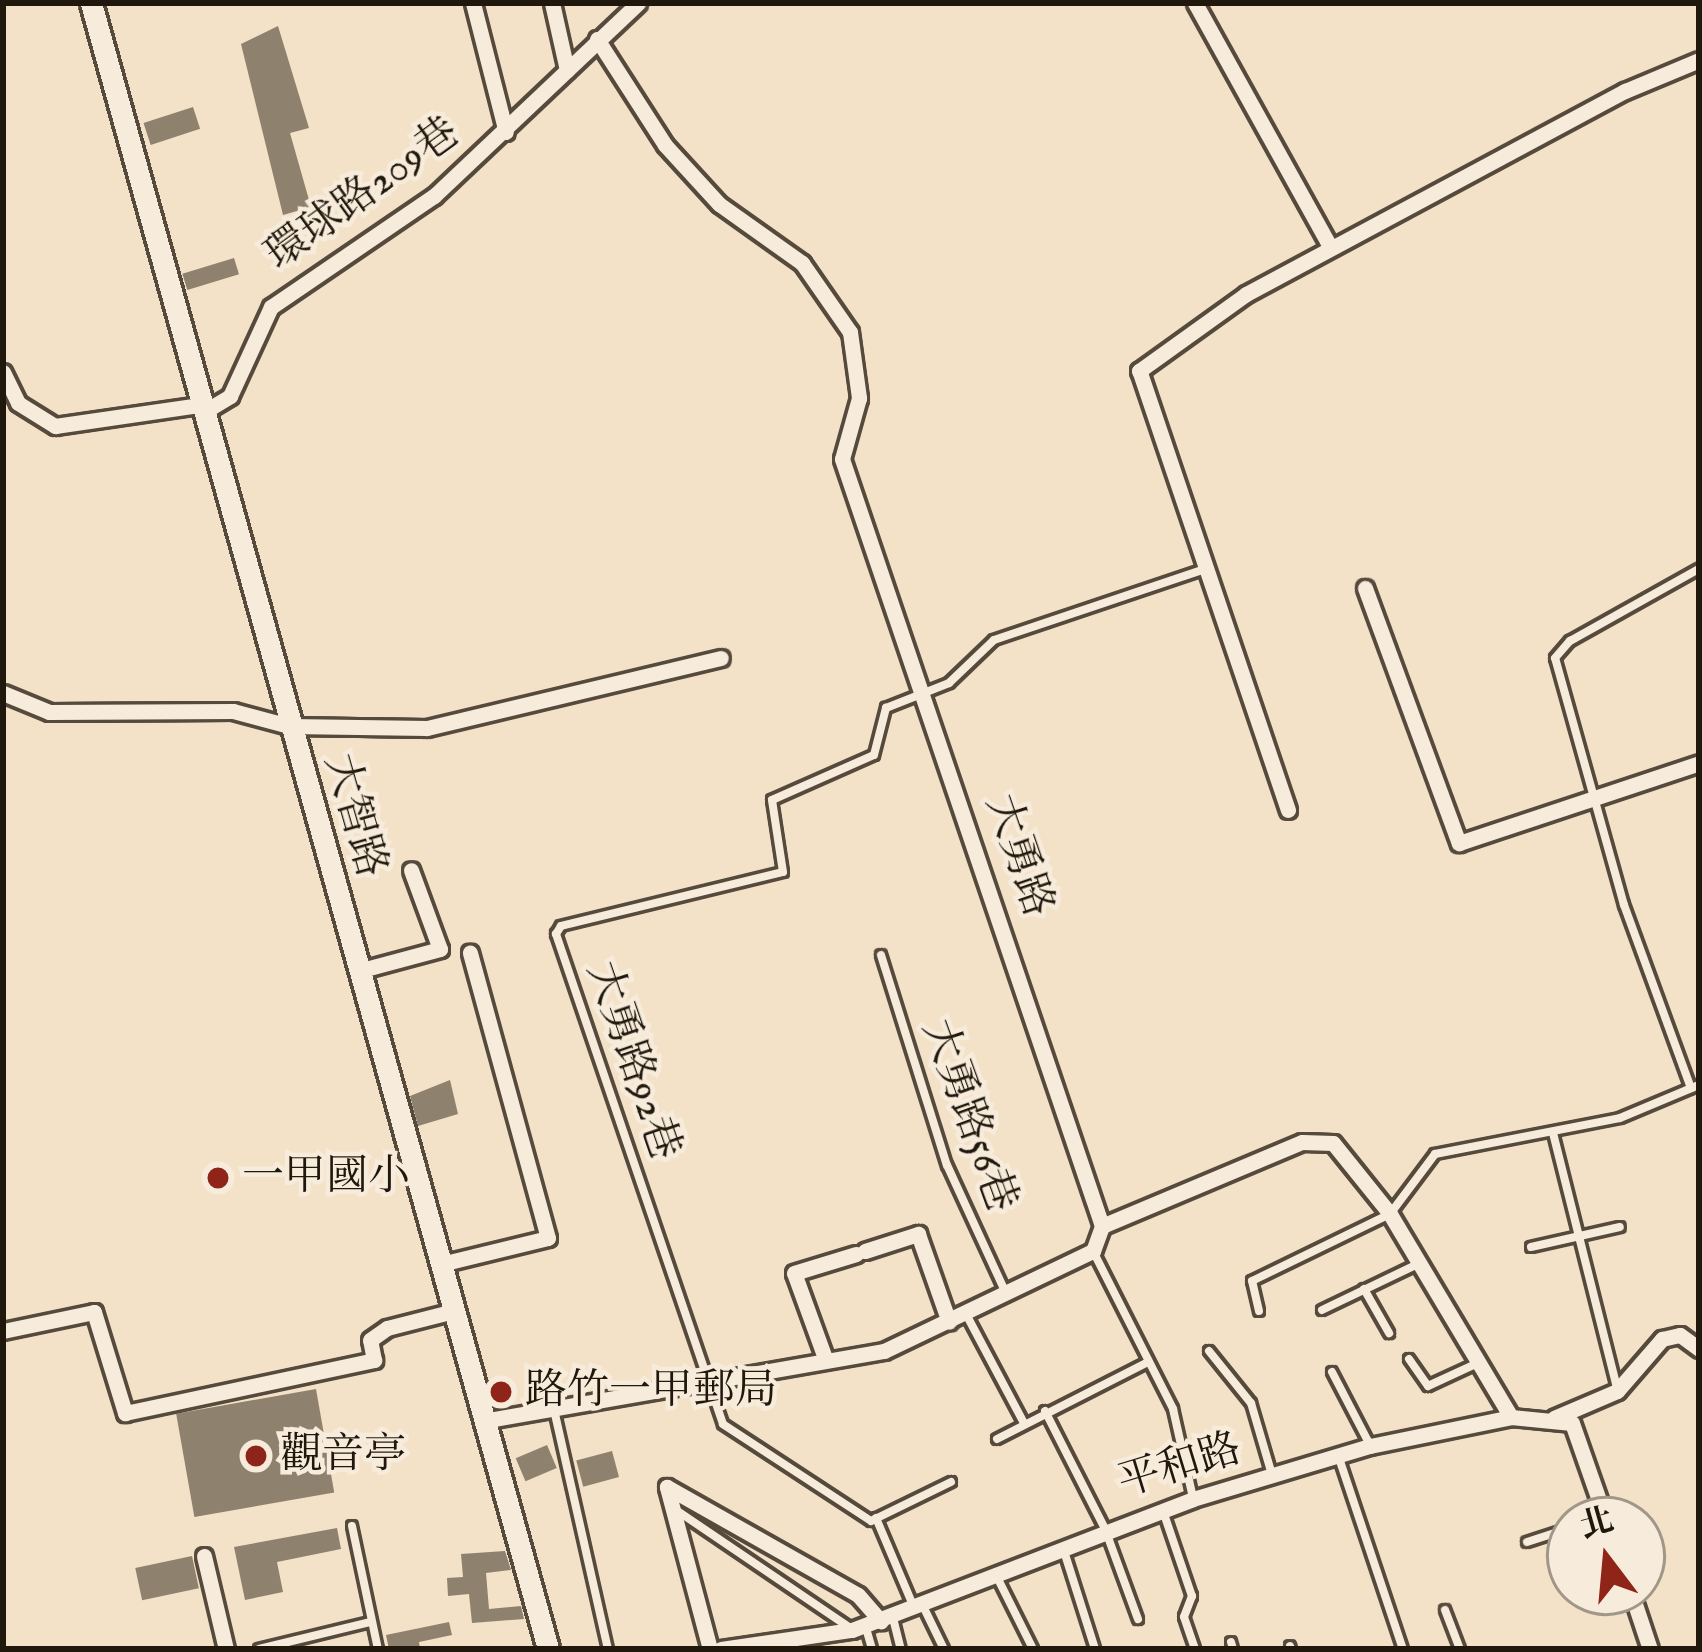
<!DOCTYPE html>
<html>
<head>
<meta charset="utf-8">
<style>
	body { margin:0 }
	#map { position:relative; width:1702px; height:1652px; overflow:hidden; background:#f3e1c8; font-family:"IM FELL English","Noto Serif TC",serif }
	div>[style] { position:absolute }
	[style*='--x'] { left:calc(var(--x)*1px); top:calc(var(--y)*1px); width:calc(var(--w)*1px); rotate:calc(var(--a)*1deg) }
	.building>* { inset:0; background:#8e816e; transform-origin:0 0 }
	.roads { filter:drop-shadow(3px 0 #564a3c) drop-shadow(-3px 0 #564a3c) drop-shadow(0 3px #564a3c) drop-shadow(0 -3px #564a3c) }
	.lane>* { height:8px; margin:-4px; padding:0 4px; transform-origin:4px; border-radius:4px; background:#f7ecdb }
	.street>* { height:15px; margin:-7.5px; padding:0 7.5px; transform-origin:7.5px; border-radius:7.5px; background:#f7ecdb }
	.secondary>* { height:21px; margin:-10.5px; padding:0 10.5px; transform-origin:10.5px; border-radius:10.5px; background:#f7ecdb }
	.dots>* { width:33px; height:33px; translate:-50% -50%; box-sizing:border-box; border:6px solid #f7ecdb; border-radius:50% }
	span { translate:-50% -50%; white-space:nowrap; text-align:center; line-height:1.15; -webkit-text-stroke:9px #f7ecdb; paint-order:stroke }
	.street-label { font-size:42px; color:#21180d }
	.poi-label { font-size:42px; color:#21180d }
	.left { translate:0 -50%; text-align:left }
	.frame { position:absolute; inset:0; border:6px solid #21180d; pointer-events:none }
	.north { position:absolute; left:1546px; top:1496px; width:120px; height:120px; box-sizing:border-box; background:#f7ecdb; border:3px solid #a19789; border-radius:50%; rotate:344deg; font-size:33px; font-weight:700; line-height:48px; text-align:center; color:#21180d }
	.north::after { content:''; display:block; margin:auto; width:42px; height:54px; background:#8f2418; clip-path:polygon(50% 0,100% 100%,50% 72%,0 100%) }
</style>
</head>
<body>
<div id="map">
	<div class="building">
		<i style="clip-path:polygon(278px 26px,309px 128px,290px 133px,311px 207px,283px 215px,241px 44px)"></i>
		<i style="left:193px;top:107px;width:23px;height:52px;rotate:72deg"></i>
		<i style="left:234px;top:258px;width:17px;height:54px;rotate:73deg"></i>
		<i style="clip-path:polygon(450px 1080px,458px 1114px,418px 1126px,410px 1096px)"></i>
		<i style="left:316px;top:1389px;width:105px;height:142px;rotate:80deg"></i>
		<i style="left:547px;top:1445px;width:25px;height:34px;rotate:67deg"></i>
		<i style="left:612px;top:1451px;width:27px;height:37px;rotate:75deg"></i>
		<i style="clip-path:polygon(337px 1528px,341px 1549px,277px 1562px,283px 1592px,245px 1600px,234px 1547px)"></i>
		<i style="clip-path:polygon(505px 1551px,511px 1570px,486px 1573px,489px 1609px,521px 1606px,524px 1619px,472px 1623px,469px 1594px,448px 1596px,447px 1578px,463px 1577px,461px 1554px)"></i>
		<i style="left:192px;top:1556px;width:33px;height:58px;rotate:78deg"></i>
		<i style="clip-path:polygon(449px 1622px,452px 1635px,419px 1642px,420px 1649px,389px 1649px,386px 1635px)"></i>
	</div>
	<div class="roads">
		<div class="lane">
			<i style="--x:881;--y:955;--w:220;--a:72.6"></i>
			<i style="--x:947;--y:1165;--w:141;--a:65.3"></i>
			<i style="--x:1691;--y:1088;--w:195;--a:-110.1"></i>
			<i style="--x:1624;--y:905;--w:256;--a:-105.6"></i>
			<i style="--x:1555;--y:658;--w:23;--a:-49"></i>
			<i style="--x:1570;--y:641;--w:148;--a:-29.2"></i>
			<i style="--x:1553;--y:1133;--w:263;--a:75.9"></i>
			<i style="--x:1531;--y:1247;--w:91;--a:-12.7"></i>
			<i style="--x:1094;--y:1253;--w:175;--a:63.1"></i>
			<i style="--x:1173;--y:1409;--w:91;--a:77.3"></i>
			<i style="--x:1364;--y:1289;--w:51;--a:60.4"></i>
			<i style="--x:1322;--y:1310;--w:106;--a:-25.6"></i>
			<i style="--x:1259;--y:1311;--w:31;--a:-103"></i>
			<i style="--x:1252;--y:1281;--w:153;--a:-25.9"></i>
			<i style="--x:1390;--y:1214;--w:75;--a:-53.1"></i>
			<i style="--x:1435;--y:1154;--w:188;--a:-11"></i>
			<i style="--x:1620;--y:1118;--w:86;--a:-22.7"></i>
			<i style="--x:966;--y:1314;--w:123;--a:62"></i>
			<i style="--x:1209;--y:1351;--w:67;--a:51.1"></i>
			<i style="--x:1251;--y:1403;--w:75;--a:73.7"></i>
			<i style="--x:1409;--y:1359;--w:33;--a:55"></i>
			<i style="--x:1428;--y:1386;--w:57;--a:-24.8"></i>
			<i style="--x:1332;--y:1372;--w:82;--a:62.5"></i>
			<i style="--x:1045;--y:1411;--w:132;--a:63"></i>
			<i style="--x:1105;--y:1529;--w:96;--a:69.9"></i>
			<i style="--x:555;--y:1414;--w:241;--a:77.3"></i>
			<i style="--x:997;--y:1439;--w:169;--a:-27"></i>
			<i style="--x:1339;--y:1458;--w:201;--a:71.5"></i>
			<i style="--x:951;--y:1482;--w:89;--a:154"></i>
			<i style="--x:871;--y:1521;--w:177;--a:-146.8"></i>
			<i style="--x:723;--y:1424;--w:518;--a:-108.82"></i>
			<i style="--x:556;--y:934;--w:9;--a:-58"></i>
			<i style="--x:561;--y:926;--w:228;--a:-13.7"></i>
			<i style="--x:783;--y:872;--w:73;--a:-98.7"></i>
			<i style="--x:772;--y:800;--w:111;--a:-23.8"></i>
			<i style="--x:874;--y:755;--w:49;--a:-75.7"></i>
			<i style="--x:886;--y:708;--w:68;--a:-21.6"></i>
			<i style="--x:949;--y:683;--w:62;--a:-43.7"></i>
			<i style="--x:994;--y:640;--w:223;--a:-18.6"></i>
			<i style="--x:676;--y:1510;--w:212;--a:34.1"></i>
			<i style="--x:1163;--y:1511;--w:90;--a:71.2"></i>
			<i style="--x:1192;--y:1596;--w:22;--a:111"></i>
			<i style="--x:1184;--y:1617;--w:34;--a:71"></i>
			<i style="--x:876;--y:1518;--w:95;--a:67"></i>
			<i style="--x:352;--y:1526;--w:126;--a:78.1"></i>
			<i style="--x:1527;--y:1542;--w:45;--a:-18"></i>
			<i style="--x:1063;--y:1548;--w:106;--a:72.4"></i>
			<i style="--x:996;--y:1575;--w:83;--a:63.4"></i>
			<i style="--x:923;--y:1606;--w:48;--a:64"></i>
			<i style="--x:1445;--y:1610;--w:42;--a:69"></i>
			<i style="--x:893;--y:1618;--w:32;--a:76"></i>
			<i style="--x:866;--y:1628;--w:22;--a:74"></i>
			<i style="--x:1231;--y:1642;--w:7;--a:74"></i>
			<i style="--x:1290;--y:1646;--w:3;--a:72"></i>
			<i style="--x:259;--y:1649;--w:115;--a:-13.6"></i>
		</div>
		<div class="street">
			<i style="--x:473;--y:3;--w:133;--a:75.7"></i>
			<i style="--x:552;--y:3;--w:69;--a:77.4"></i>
			<i style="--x:1195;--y:3;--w:280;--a:61"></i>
			<i style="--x:597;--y:39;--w:126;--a:57.3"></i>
			<i style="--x:665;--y:145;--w:80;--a:47.5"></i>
			<i style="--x:719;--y:204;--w:102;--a:35.4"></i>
			<i style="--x:802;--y:263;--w:84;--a:55.2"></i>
			<i style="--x:850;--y:332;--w:67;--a:82.2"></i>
			<i style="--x:859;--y:398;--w:63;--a:105.6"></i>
			<i style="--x:842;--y:459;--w:810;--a:71.27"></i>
			<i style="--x:3;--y:372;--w:34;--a:64"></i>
			<i style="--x:18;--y:403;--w:44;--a:31.9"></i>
			<i style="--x:55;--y:426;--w:152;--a:-8.3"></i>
			<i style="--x:207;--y:410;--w:27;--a:-31"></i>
			<i style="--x:230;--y:396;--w:98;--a:-65.3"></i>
			<i style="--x:271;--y:307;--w:197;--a:-34.3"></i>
			<i style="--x:434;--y:196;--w:281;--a:-43.4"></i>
			<i style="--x:1365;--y:588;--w:272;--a:69.8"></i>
			<i style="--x:1459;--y:843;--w:253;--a:-18.4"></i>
			<i style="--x:3;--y:693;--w:50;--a:22.4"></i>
			<i style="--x:49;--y:712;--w:184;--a:-0.3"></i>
			<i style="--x:233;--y:711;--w:58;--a:15"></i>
			<i style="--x:289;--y:726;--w:138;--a:0.8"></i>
			<i style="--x:427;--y:728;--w:302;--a:-13.4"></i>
			<i style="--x:1288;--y:810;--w:464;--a:-108.7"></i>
			<i style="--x:1139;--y:371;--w:132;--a:-35.7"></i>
			<i style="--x:1246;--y:294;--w:430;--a:-28.2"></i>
			<i style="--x:1625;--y:91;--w:80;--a:-22.7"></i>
			<i style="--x:358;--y:971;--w:85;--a:-15"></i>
			<i style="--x:440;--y:949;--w:84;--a:-110.2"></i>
			<i style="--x:865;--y:1251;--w:56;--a:-17.8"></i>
			<i style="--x:918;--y:1234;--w:93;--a:70.6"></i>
			<i style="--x:441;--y:1264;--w:110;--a:-13.7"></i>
			<i style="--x:548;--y:1238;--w:296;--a:-105.3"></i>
			<i style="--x:3;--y:1331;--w:93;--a:-11.8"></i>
			<i style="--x:94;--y:1312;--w:106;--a:72.9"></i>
			<i style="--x:125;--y:1413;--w:255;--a:-12"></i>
			<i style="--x:374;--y:1360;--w:20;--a:-101"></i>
			<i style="--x:370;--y:1340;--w:21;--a:-35"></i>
			<i style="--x:387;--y:1328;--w:69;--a:-14.2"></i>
			<i style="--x:825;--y:1358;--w:90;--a:-110"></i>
			<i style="--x:794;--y:1273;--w:65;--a:-17"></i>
			<i style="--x:1554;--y:1418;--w:69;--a:-23.2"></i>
			<i style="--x:1617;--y:1391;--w:69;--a:-49.1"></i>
			<i style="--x:1662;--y:1339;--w:18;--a:-13"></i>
			<i style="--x:1680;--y:1335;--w:24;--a:36"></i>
			<i style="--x:482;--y:1421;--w:408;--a:-9.9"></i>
			<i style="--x:884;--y:1351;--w:232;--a:-25.6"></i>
			<i style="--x:1093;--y:1251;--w:27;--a:-70"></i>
			<i style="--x:1102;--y:1226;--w:217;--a:-22.8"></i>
			<i style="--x:1302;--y:1142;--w:31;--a:2"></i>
			<i style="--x:1333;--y:1143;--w:91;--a:51.2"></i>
			<i style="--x:1390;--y:1214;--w:236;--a:59.2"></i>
			<i style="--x:204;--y:1556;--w:96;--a:76.7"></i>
			<i style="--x:1631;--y:1592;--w:60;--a:71.6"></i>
			<i style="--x:710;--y:1649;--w:168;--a:-104.9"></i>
			<i style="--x:667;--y:1487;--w:219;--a:29.5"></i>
			<i style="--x:858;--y:1595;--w:35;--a:49"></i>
			<i style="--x:721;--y:1649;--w:132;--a:-8.3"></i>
			<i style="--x:852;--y:1630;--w:365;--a:-21"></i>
			<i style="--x:1193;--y:1499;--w:185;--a:-16.7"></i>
			<i style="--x:1370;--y:1446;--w:144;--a:-11.6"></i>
			<i style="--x:1511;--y:1417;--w:61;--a:5.6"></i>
			<i style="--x:1572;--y:1423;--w:103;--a:70.7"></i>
		</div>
		<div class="secondary">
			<i style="--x:91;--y:3;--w:1708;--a:74.48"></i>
		</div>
	</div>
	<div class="dots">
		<i style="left:218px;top:1178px;background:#8f2418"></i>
		<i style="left:501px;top:1392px;background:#8f2418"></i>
		<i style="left:256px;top:1456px;background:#8f2418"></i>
	</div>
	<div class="street-label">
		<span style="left:363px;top:195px;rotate:-36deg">環球路209巷</span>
		<span style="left:354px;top:816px;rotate:74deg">大智路</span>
		<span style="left:1018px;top:856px;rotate:71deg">大勇路</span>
		<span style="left:632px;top:1061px;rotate:71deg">大勇路92巷</span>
		<span style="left:968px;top:1116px;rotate:70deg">大勇路56巷</span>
		<span style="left:1180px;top:1467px;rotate:-17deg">平和路</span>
	</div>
	<div class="poi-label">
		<span class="left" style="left:242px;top:1178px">一甲國小</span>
		<span class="left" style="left:525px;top:1392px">路竹一甲郵局</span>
		<span class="left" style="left:280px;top:1456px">觀音亭</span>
	</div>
	<div class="frame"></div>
	<div class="north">北</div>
</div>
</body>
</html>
